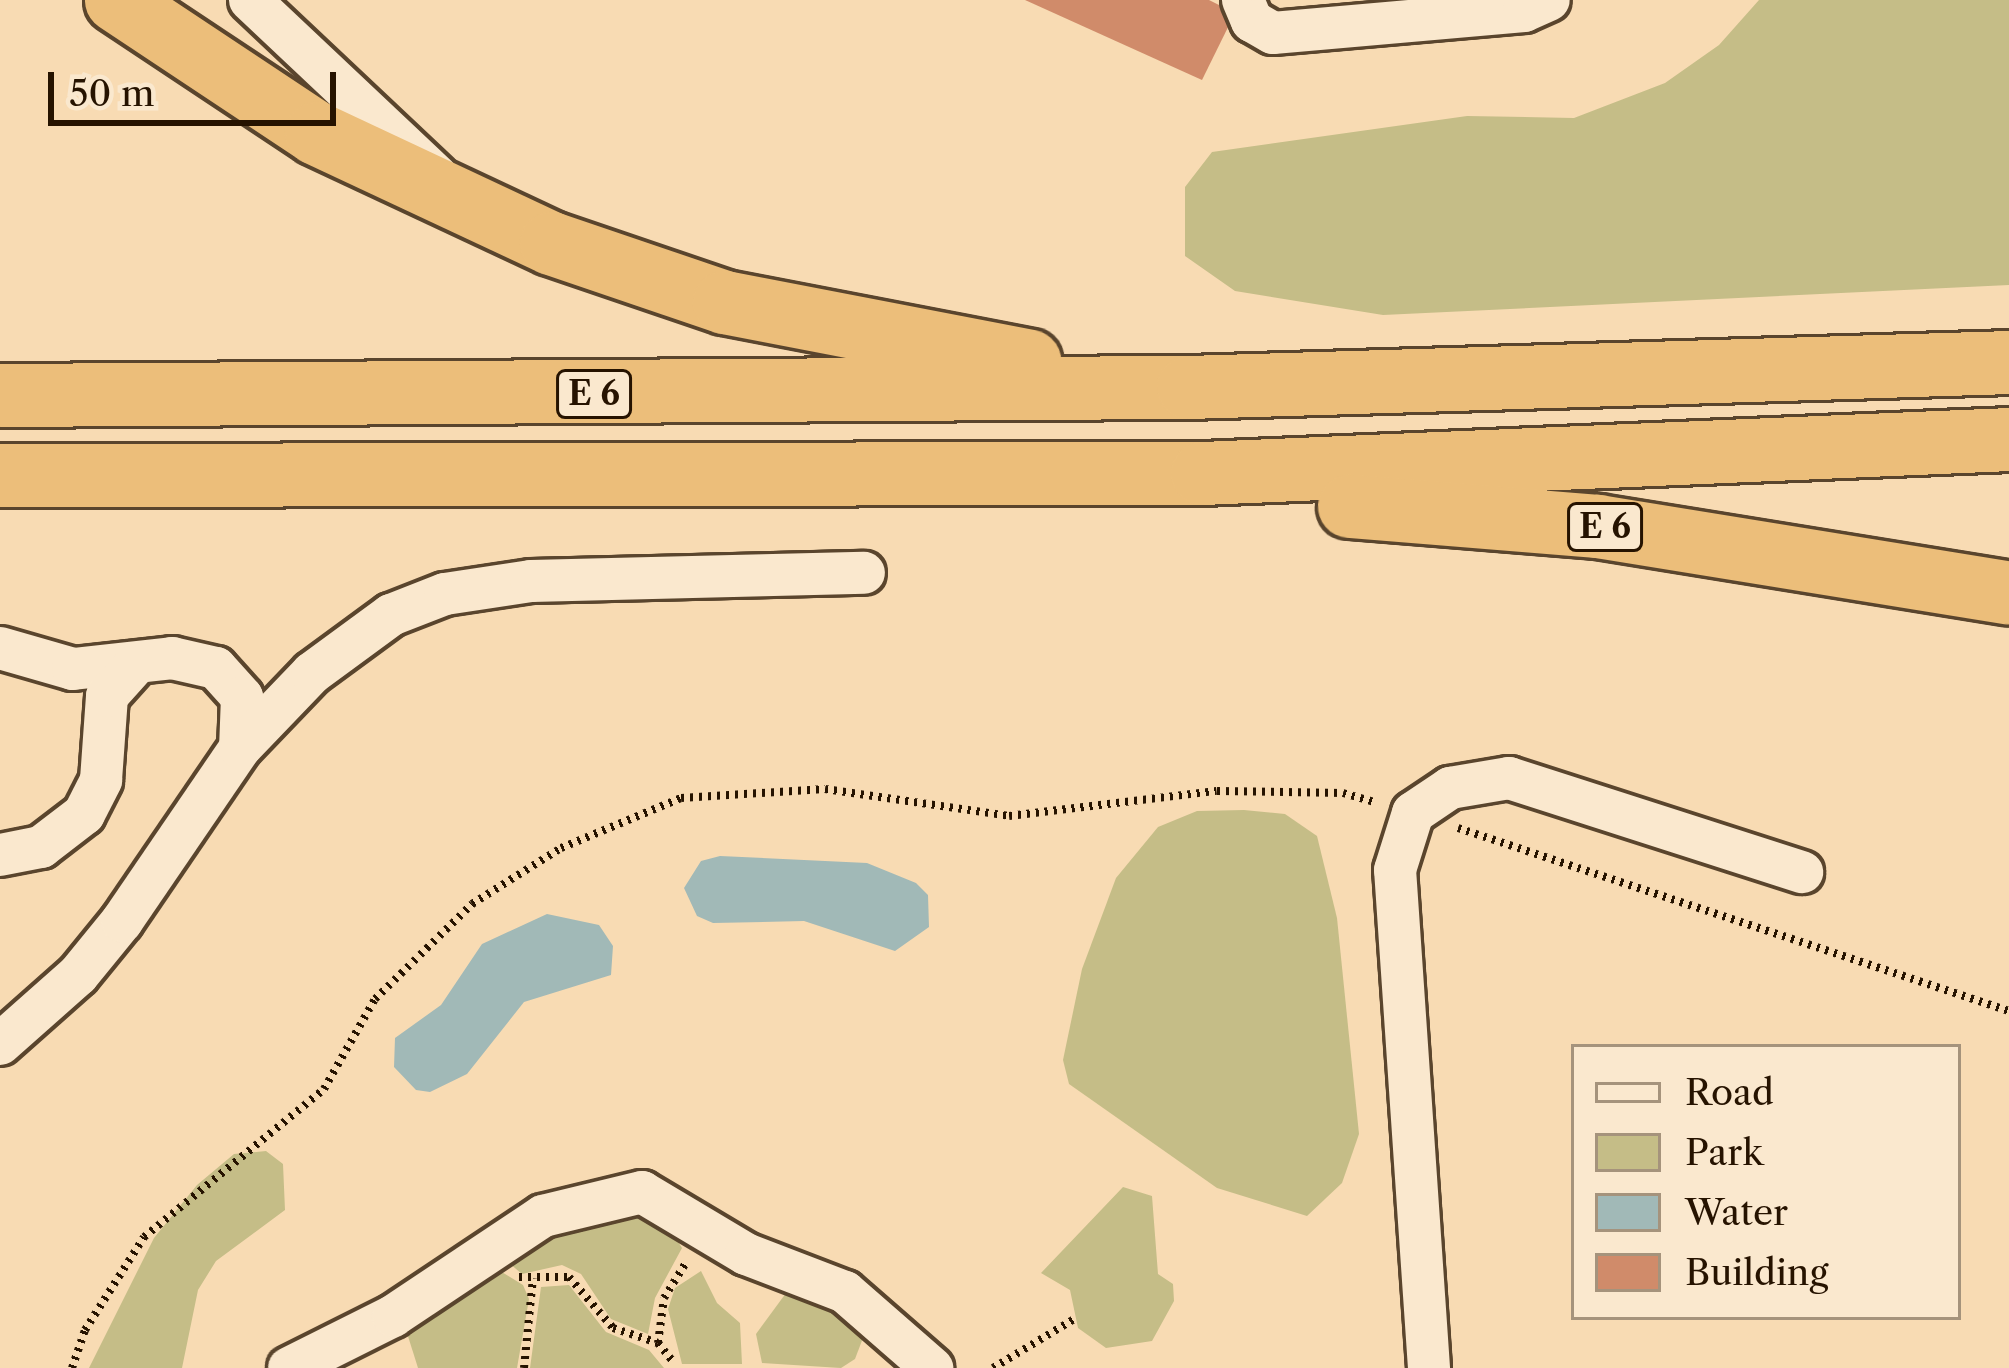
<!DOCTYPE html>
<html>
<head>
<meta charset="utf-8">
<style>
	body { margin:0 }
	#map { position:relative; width:2009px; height:1368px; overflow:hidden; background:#f8dbb3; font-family:"Libre Caslon Text",serif }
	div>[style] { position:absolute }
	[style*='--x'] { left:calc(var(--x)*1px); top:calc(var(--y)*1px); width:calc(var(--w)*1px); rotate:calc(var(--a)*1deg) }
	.green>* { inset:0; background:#c5bd87 }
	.water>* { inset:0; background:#a1b9b7 }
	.building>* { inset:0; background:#d08b6a }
	.path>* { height:8px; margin-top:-4px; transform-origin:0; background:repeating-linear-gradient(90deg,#261300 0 3px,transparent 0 9px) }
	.roads { filter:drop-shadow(3px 0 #5a452d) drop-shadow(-3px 0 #5a452d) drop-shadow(0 3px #5a452d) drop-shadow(0 -3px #5a452d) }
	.minor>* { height:42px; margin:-21px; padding:0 21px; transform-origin:21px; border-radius:21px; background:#fae8ce }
	.highway>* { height:63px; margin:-31.5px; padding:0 31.5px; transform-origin:31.5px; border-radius:31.5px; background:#ecbe7a }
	span { translate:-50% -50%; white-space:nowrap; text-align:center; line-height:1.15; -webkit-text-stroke:10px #fae8ce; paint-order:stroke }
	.shield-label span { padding:3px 9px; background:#fae8ce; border:3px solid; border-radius:9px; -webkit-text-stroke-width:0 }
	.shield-label { font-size:33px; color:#261300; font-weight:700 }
	.legend { position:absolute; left:1571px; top:1044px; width:390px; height:276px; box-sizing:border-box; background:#fae8ce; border:3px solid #a5937c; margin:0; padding:15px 21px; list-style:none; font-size:36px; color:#261300 }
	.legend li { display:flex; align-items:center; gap:24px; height:60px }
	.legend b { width:60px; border:3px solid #a5937c }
	.scale { position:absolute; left:48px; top:72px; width:288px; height:54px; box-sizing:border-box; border:6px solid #261300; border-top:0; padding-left:15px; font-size:36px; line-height:42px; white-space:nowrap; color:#261300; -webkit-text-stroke:9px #fae8ce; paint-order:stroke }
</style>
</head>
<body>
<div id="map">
	<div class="green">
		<i style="clip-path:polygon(1759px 0,2009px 0,2009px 285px,1383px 315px,1235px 291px,1185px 256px,1185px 187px,1212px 152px,1467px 116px,1574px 118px,1665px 83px,1719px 45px)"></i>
		<i style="clip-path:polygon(1244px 810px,1285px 814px,1317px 836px,1337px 918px,1359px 1134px,1342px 1183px,1307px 1216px,1217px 1188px,1069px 1084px,1063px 1060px,1082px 969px,1116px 878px,1158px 827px,1197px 811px)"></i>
		<i style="clip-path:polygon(266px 1151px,283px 1164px,285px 1210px,216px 1261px,198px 1290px,182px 1368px,89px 1368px,154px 1238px,197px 1185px,234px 1154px)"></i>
		<i style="clip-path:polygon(1123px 1187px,1152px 1196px,1158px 1274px,1173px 1284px,1174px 1301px,1152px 1341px,1106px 1348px,1078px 1328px,1070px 1290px,1041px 1273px)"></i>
		<i style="clip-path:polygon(625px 1212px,666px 1223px,682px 1248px,655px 1298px,648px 1334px,611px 1319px,581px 1274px,562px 1265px,522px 1274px,509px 1263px,525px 1243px)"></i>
		<i style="clip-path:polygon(492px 1266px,523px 1285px,529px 1299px,517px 1368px,418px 1368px,407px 1333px)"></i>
		<i style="clip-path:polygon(701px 1271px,717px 1303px,740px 1323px,742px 1364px,682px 1364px,668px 1309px,675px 1288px)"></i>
		<i style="clip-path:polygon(569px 1285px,606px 1332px,649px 1350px,664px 1368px,530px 1368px,541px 1287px)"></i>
		<i style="clip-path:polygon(789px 1289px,819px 1295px,866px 1330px,855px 1359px,841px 1368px,762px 1363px,756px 1334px)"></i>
	</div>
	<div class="water">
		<i style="clip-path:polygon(720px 856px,867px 863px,916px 883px,928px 895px,929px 927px,895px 951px,804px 921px,713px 923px,697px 916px,684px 888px,701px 861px)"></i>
		<i style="clip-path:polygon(547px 914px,599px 925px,613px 946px,611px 975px,524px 1002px,467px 1074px,430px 1092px,416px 1090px,394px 1067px,395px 1038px,441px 1005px,482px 944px)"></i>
	</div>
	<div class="building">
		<i style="clip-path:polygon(1025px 0,1209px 0,1235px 13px,1202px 80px)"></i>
	</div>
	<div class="path">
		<i style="--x:1458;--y:828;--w:581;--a:18.37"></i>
		<i style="--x:519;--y:1277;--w:50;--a:0"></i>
		<i style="--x:569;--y:1277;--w:67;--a:49.2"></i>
		<i style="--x:613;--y:1328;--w:47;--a:18.4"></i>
		<i style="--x:658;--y:1343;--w:26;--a:51"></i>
		<i style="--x:658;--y:1343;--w:45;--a:-82.4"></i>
		<i style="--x:664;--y:1298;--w:44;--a:-58.1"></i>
		<i style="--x:72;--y:1368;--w:40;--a:-71.1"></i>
		<i style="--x:85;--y:1330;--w:110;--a:-57.6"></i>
		<i style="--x:144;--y:1237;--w:233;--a:-39.4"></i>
		<i style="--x:324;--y:1089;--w:103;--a:-60.5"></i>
		<i style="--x:375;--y:999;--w:136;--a:-44.4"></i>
		<i style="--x:472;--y:904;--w:105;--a:-32.2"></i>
		<i style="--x:561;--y:848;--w:130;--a:-22.6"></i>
		<i style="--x:681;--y:798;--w:144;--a:-3.6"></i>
		<i style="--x:825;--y:789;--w:186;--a:8.3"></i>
		<i style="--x:1009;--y:816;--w:209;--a:-6.9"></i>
		<i style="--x:1217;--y:791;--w:126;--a:0.9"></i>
		<i style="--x:1343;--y:793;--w:33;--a:16"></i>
		<i style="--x:524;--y:1368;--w:90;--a:-84.3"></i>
		<i style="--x:993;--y:1368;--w:97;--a:-31.1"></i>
	</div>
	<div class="roads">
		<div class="minor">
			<i style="--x:250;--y:0;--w:257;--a:43.3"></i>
			<i style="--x:1243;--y:0;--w:23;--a:67"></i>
			<i style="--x:1252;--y:21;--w:24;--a:30"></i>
			<i style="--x:1273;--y:33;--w:252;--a:-5"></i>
			<i style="--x:1524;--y:11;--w:27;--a:-24"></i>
			<i style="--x:0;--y:648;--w:76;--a:16"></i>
			<i style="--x:73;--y:669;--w:100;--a:-6.3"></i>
			<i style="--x:172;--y:658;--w:45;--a:12.8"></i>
			<i style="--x:216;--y:668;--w:39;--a:48"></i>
			<i style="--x:242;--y:697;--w:51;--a:92.2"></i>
			<i style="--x:0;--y:855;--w:42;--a:-11"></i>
			<i style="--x:41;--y:847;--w:54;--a:-37.5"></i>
			<i style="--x:84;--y:814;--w:38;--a:-63"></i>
			<i style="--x:101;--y:780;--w:84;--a:-85.9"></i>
			<i style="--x:107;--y:696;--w:39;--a:-48"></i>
			<i style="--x:0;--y:1044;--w:104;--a:-41.5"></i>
			<i style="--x:78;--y:975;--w:70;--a:-50.8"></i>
			<i style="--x:122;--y:921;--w:209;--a:-55.7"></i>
			<i style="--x:240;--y:748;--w:104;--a:-46.2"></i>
			<i style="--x:312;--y:673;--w:98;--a:-36.3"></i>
			<i style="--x:391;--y:615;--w:58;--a:-21.3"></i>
			<i style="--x:445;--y:594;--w:87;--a:-8.6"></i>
			<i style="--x:531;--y:581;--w:333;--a:-1.4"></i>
			<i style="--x:289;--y:1368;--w:116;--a:-26.6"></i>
			<i style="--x:393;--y:1316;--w:180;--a:-33.7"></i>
			<i style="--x:543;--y:1216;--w:102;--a:-13.6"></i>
			<i style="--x:642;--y:1192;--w:121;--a:30.8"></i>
			<i style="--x:746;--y:1254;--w:106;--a:21"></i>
			<i style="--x:845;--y:1292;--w:116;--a:41.1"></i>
			<i style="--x:1429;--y:1368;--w:499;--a:-93.9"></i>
			<i style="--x:1395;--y:870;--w:60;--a:-72.5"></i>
			<i style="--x:1413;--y:813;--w:45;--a:-34"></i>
			<i style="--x:1450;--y:788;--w:60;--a:-9.6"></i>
			<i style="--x:1509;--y:778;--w:308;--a:17.8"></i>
		</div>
		<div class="highway">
			<i style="--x:116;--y:0;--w:240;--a:33.6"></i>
			<i style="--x:316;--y:133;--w:259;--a:25.1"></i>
			<i style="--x:551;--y:243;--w:183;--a:18.8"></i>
			<i style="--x:724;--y:302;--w:311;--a:10.9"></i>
			<i style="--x:0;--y:395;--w:1188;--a:-0.39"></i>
			<i style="--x:1188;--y:387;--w:821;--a:-1.74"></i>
			<i style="--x:0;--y:475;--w:1202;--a:-0.1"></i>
			<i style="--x:1202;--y:473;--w:808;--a:-2.41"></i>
			<i style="--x:1349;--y:506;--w:249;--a:4.6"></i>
			<i style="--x:1597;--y:526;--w:417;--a:9.2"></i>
		</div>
	</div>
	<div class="shield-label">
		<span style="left:594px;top:394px">E 6</span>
		<span style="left:1605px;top:527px">E 6</span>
	</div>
	<ul class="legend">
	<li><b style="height:15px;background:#fae8ce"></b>Road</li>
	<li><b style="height:33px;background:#c5bd87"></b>Park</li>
	<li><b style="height:33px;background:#a1b9b7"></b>Water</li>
	<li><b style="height:33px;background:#d08b6a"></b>Building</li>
	</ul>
	<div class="scale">50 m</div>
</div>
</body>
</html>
